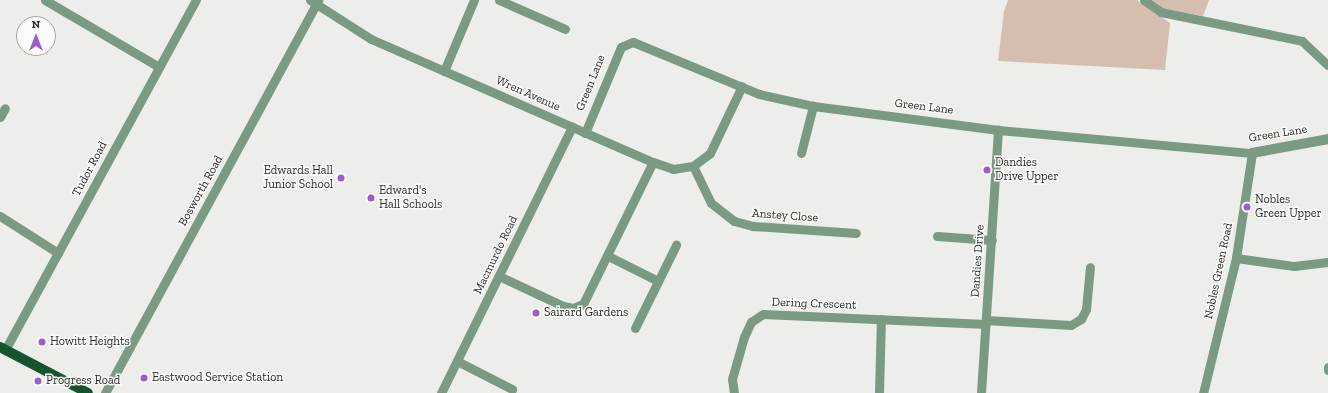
<!DOCTYPE html>
<html>
<head>
<meta charset="utf-8">
<style>
	body { margin:0 }
	#map { position:relative; width:1328px; height:393px; overflow:hidden; background:#edeeea; font-family:"Zilla Slab",serif }
	div>[style] { position:absolute }
	[style*='--x'] { left:calc(var(--x)*1px); top:calc(var(--y)*1px); width:calc(var(--w)*1px); rotate:calc(var(--a)*1deg) }
	.green>* { inset:0; background:#d5bdb0 }
	.minor>* { height:9px; margin:-4.5px; padding:0 4.5px; transform-origin:4.5px; border-radius:4.5px; background:#7b9a84 }
	.tertiary>* { height:10px; margin:-5px; padding:0 5px; transform-origin:5px; border-radius:5px; background:#7b9a84 }
	.primary>* { height:10px; margin:-5px; padding:0 5px; transform-origin:5px; border-radius:5px; background:#145530 }
	.dots>* { width:11px; height:11px; translate:-50% -50%; box-sizing:border-box; border:2px solid #fafbf8; border-radius:50% }
	span { translate:-50% -50%; white-space:nowrap; text-align:center; line-height:1.15; -webkit-text-stroke:3px #fafbf8; paint-order:stroke }
	.street-label { font-size:12px; color:#2c2c2b }
	.poi-label { font-size:12px; color:#2c2c2b }
	.left { translate:0 -50%; text-align:left }
	.right { translate:-100% -50%; text-align:right }
	.north { position:absolute; left:16px; top:16px; width:40px; height:40px; box-sizing:border-box; background:#fafbf8; border:1px solid #a8a8a6; border-radius:50%; rotate:0deg; font-size:11px; font-weight:700; line-height:16px; text-align:center; color:#2c2c2b }
	.north::after { content:''; display:block; margin:auto; width:14px; height:18px; background:#9e5bd0; clip-path:polygon(50% 0,100% 100%,50% 72%,0 100%) }
</style>
</head>
<body>
<div id="map">
	<div class="green">
		<i style="clip-path:polygon(1008px 0,1137px 0,1170px 23px,1165px 70px,998px 61px,1004px 11px)"></i>
		<i style="clip-path:polygon(1152px 0,1209px 0,1203px 16px,1163px 8px)"></i>
	</div>
	<div class="minor">
		<i style="--x:45;--y:0;--w:132;--a:30.4"></i>
		<i style="--x:310;--y:0;--w:72;--a:32.6"></i>
		<i style="--x:371;--y:39;--w:308;--a:23.6"></i>
		<i style="--x:653;--y:162;--w:21;--a:19"></i>
		<i style="--x:673;--y:169;--w:20;--a:-9"></i>
		<i style="--x:693;--y:166;--w:21;--a:-37"></i>
		<i style="--x:710;--y:153;--w:74;--a:-64.5"></i>
		<i style="--x:499;--y:0;--w:72;--a:23.7"></i>
		<i style="--x:1144;--y:0;--w:21;--a:35"></i>
		<i style="--x:1161;--y:12;--w:144;--a:11.6"></i>
		<i style="--x:1302;--y:41;--w:35;--a:43"></i>
		<i style="--x:444;--y:71;--w:77;--a:-67.1"></i>
		<i style="--x:0;--y:117;--w:10;--a:-61"></i>
		<i style="--x:585;--y:133;--w:93;--a:-67.3"></i>
		<i style="--x:621;--y:47;--w:13;--a:-23"></i>
		<i style="--x:633;--y:42;--w:136;--a:22.4"></i>
		<i style="--x:759;--y:94;--w:55;--a:12.5"></i>
		<i style="--x:813;--y:106;--w:187;--a:7.4"></i>
		<i style="--x:998;--y:130;--w:255;--a:5.2"></i>
		<i style="--x:1252;--y:153;--w:106;--a:98.7"></i>
		<i style="--x:1236;--y:258;--w:139;--a:103.7"></i>
		<i style="--x:801;--y:153;--w:49;--a:-75.7"></i>
		<i style="--x:693;--y:166;--w:41;--a:64.1"></i>
		<i style="--x:711;--y:203;--w:29;--a:38"></i>
		<i style="--x:734;--y:221;--w:20;--a:15"></i>
		<i style="--x:753;--y:226;--w:103;--a:3.9"></i>
		<i style="--x:0;--y:216;--w:69;--a:32.5"></i>
		<i style="--x:937;--y:236;--w:55;--a:4.2"></i>
		<i style="--x:608;--y:256;--w:56;--a:26.6"></i>
		<i style="--x:1236;--y:258;--w:59;--a:7.9"></i>
		<i style="--x:1294;--y:266;--w:34;--a:-7"></i>
		<i style="--x:499;--y:276;--w:71;--a:25.1"></i>
		<i style="--x:563;--y:306;--w:10;--a:11"></i>
		<i style="--x:573;--y:308;--w:11;--a:-22"></i>
		<i style="--x:583;--y:304;--w:158;--a:-63.8"></i>
		<i style="--x:986;--y:320;--w:85;--a:3.4"></i>
		<i style="--x:1071;--y:325;--w:12;--a:-31"></i>
		<i style="--x:1081;--y:319;--w:11;--a:-63"></i>
		<i style="--x:1086;--y:309;--w:42;--a:-84.6"></i>
		<i style="--x:635;--y:328;--w:93;--a:-63.7"></i>
		<i style="--x:5;--y:350;--w:399;--a:-61.4"></i>
		<i style="--x:457;--y:361;--w:62;--a:27"></i>
		<i style="--x:1328;--y:367;--w:3;--a:90"></i>
		<i style="--x:105;--y:393;--w:447;--a:-61.5"></i>
		<i style="--x:441;--y:393;--w:297;--a:-63.8"></i>
		<i style="--x:734;--y:393;--w:14;--a:-98"></i>
		<i style="--x:732;--y:379;--w:44;--a:-74.1"></i>
		<i style="--x:744;--y:337;--w:17;--a:-65"></i>
		<i style="--x:751;--y:322;--w:14;--a:-34"></i>
		<i style="--x:763;--y:314;--w:223;--a:2.6"></i>
		<i style="--x:879;--y:393;--w:74;--a:-88.5"></i>
		<i style="--x:981;--y:393;--w:264;--a:-86.3"></i>
	</div>
	<div class="tertiary">
		<i style="--x:1252;--y:153;--w:77;--a:-10.4"></i>
	</div>
	<div class="primary">
		<i style="--x:0;--y:347;--w:99;--a:27.6"></i>
	</div>
	<div class="dots">
		<i style="left:987px;top:170px;background:#9e5bd0"></i>
		<i style="left:341px;top:178px;background:#9e5bd0"></i>
		<i style="left:371px;top:198px;background:#9e5bd0"></i>
		<i style="left:1247px;top:207px;background:#9e5bd0"></i>
		<i style="left:536px;top:313px;background:#9e5bd0"></i>
		<i style="left:42px;top:342px;background:#9e5bd0"></i>
		<i style="left:144px;top:378px;background:#9e5bd0"></i>
		<i style="left:38px;top:381px;background:#9e5bd0"></i>
	</div>
	<div class="street-label">
		<span style="left:591px;top:83px;rotate:-68deg">Green Lane</span>
		<span style="left:528px;top:94px;rotate:24deg">Wren Avenue</span>
		<span style="left:924px;top:107px;rotate:7deg">Green Lane</span>
		<span style="left:1278px;top:134px;rotate:-9deg">Green Lane</span>
		<span style="left:90px;top:169px;rotate:-62deg">Tudor Road</span>
		<span style="left:201px;top:191px;rotate:-61deg">Bosworth Road</span>
		<span style="left:785px;top:216px;rotate:4deg">Anstey Close</span>
		<span style="left:496px;top:255px;rotate:-64deg">Macmurdo Road</span>
		<span style="left:978px;top:261px;rotate:-86deg">Dandies Drive</span>
		<span style="left:1219px;top:271px;rotate:-78deg">Nobles Green Road</span>
		<span style="left:814px;top:304px;rotate:2deg">Dering Crescent</span>
	</div>
	<div class="poi-label">
		<span class="left" style="left:995px;top:170px">Dandies<br>Drive Upper</span>
		<span class="right" style="left:333px;top:178px">Edwards Hall<br>Junior School</span>
		<span class="left" style="left:379px;top:198px">Edward's<br>Hall Schools</span>
		<span class="left" style="left:1255px;top:207px">Nobles<br>Green Upper</span>
		<span class="left" style="left:544px;top:313px">Sairard Gardens</span>
		<span class="left" style="left:50px;top:342px">Howitt Heights</span>
		<span class="left" style="left:152px;top:378px">Eastwood Service Station</span>
		<span class="left" style="left:46px;top:381px">Progress Road</span>
	</div>
	<div class="north">N</div>
</div>
</body>
</html>
